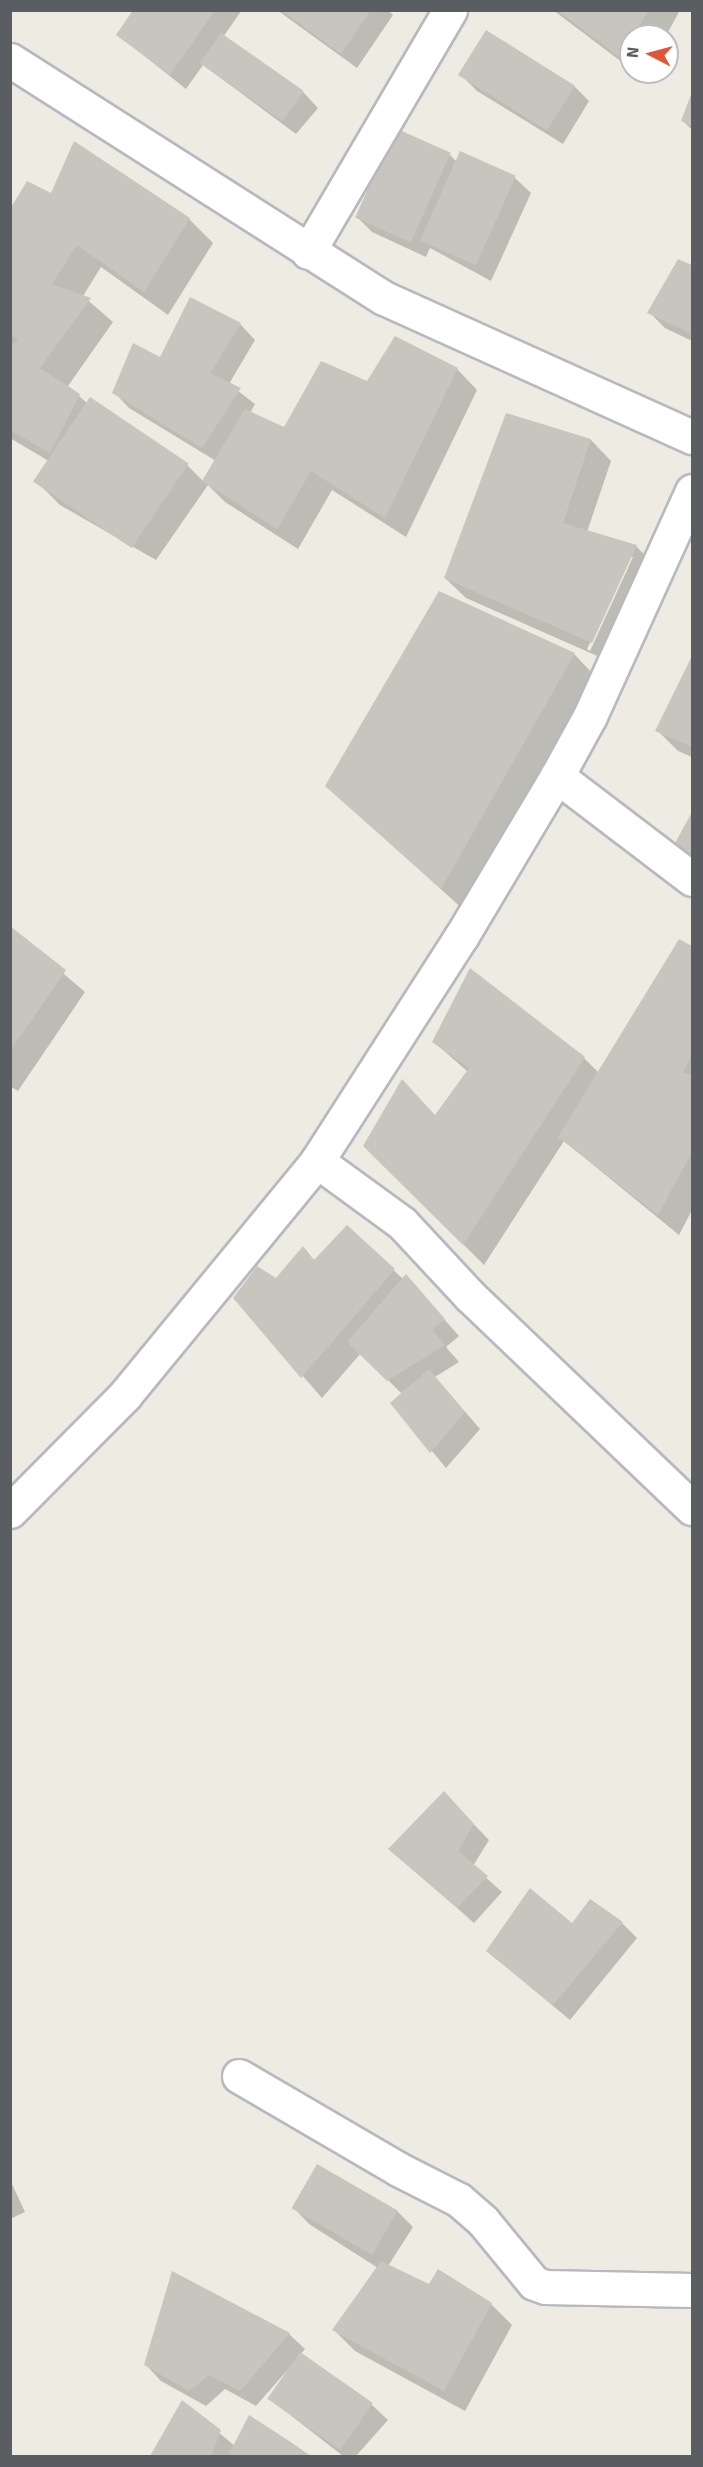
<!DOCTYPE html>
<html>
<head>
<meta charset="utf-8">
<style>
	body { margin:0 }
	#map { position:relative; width:703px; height:2467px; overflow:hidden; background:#edebe2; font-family:Signika,sans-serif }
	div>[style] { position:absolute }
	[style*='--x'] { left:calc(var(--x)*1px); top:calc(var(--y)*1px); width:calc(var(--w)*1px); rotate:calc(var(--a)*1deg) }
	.shadow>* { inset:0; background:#0003 }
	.building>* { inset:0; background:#c8c5bf; transform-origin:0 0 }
	.roads { filter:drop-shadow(2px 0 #b7b9be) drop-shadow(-2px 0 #b7b9be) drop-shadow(0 2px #b7b9be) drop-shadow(0 -2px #b7b9be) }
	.minor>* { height:33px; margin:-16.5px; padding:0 16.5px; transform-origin:16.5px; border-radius:16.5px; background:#fff }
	span { translate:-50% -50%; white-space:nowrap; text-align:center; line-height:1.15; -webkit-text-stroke:5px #fff; paint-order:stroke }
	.frame { position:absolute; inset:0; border:12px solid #5a5d62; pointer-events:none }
	.north { position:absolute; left:619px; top:24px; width:60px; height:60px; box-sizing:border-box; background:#fff; border:2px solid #bdbec0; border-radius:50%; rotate:276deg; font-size:16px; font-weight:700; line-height:24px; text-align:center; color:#5a5d62 }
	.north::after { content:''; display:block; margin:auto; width:21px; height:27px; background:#e05535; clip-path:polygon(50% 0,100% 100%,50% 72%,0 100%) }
</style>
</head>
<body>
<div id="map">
	<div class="shadow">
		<i style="clip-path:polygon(135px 10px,242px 10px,223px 37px,303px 92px,318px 108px,296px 134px,203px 65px,186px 89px,118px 35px)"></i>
		<i style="clip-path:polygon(277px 10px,388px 10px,393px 15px,357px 68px)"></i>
		<i style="clip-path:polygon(553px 10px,680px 10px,666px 36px,631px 36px,631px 69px)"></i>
		<i style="clip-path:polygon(635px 72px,646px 72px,643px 78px)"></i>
		<i style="clip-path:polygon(462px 76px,574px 86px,589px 101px,563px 144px,477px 91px)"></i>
		<i style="clip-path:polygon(692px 96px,692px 130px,683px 121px)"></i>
		<i style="clip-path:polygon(450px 155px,457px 162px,515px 178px,531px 193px,491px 281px,430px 248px,426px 257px,372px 232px,356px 216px)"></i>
		<i style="clip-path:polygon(52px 195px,189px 219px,213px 243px,168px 315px,101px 267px,83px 296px,113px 322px,68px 386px,88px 404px,187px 465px,204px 482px,216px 461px,129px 408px,114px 392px,161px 359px,240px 324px,255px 340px,229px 384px,255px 404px,250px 413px,284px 429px,368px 383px,457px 369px,477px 390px,406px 537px,332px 490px,298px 549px,225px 502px,208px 485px,156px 560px,60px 505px,39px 484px,52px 463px,10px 438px,10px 352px,14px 347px,10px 345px,10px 212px)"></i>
		<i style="clip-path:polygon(679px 261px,692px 266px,692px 341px,665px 328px,649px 312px)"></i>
		<i style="clip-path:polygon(evenodd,507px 415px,591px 440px,611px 461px,587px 532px,636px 546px,656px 567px,613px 663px,466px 598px,445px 578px,507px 415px,630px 557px,633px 557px,590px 651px,587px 649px,630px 557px)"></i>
		<i style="clip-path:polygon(574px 654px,597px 678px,465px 911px,327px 786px)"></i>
		<i style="clip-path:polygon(692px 659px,692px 757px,678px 751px,657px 730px)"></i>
		<i style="clip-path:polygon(692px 815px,692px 861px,676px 845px)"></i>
		<i style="clip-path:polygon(10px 928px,85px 992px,18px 1091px,10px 1086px)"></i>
		<i style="clip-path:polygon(680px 941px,692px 948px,692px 1210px,679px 1235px,564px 1141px,484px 1265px,365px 1146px,436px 1117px,468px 1072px,434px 1042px,584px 1058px,599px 1073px)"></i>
		<i style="clip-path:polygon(347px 1227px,403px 1279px,406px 1276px,459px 1336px,446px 1347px,459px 1362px,435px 1377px,480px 1429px,446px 1468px,392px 1403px,402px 1394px,361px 1353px,322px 1398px,235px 1298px,276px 1280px,303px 1249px,315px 1261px)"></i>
		<i style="clip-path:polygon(459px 1809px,489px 1840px,473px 1866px,502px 1892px,474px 1923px,391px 1849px)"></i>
		<i style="clip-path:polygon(622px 1923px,637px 1938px,570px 2020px,487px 1951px,572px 1925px)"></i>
		<i style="clip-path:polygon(10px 2180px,25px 2212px,10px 2219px)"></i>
		<i style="clip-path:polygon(294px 2208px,397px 2211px,413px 2227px,388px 2266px,430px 2285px,491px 2304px,512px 2325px,465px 2411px,355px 2351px,334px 2330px,378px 2268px,309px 2224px)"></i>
		<i style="clip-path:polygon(173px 2273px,289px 2334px,305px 2349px,301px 2354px,372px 2405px,388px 2420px,356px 2456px,343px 2456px,271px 2400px,290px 2367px,256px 2406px,225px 2389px,206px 2406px,161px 2381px,146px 2365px)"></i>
		<i style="clip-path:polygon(182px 2402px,235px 2446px,249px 2417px,308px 2456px,152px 2456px)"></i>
	</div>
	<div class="building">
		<i style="clip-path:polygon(133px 10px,215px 10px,170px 75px,116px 35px)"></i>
		<i style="clip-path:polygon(281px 10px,371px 10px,341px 54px)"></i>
		<i style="clip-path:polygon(557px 10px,648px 10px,622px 59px)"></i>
		<i style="left:486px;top:30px;width:105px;height:53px;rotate:32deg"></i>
		<i style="left:221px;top:33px;width:101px;height:37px;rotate:35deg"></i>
		<i style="clip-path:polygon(692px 92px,692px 126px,681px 121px)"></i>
		<i style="left:395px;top:128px;width:61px;height:98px;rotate:24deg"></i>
		<i style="clip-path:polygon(74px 141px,190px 218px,144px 292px,77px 245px,52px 284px,91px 298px,40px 368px,80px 394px,50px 453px,10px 430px,10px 349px,18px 339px,10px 335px,10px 209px,27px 181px,51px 193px)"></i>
		<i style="left:460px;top:151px;width:61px;height:98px;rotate:24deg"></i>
		<i style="clip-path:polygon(678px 259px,692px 265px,692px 334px,647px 313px)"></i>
		<i style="clip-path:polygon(190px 297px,241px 323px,210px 373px,241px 388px,202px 448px,112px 393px,133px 343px,160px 357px)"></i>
		<i style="clip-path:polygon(395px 336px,458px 368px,385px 518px,311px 471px,277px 529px,202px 481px,245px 409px,284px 427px,321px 361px,367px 381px)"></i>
		<i style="left:90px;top:397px;width:119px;height:102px;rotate:34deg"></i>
		<i style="clip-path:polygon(506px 413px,591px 439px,563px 523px,637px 545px,592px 643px,444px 578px)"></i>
		<i style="clip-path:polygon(439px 591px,575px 653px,441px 889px,325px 786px)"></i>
		<i style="clip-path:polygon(692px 656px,692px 747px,655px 731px)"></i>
		<i style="clip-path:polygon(692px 812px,692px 855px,674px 845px)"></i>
		<i style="clip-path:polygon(10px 926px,66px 970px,10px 1051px)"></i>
		<i style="clip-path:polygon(679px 939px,692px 946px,692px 1055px,683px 1072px,692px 1076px,692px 1152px,658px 1215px,558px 1137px)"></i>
		<i style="clip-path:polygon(470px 968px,585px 1057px,463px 1245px,363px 1146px,402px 1079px,435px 1115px,469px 1068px,432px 1042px)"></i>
		<i style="clip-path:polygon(347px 1225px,395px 1269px,301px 1378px,233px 1298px,257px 1266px,276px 1278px,303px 1246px,314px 1260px)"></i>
		<i style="clip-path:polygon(406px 1274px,445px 1319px,432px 1330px,445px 1345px,387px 1381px,347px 1342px)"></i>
		<i style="clip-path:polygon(429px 1369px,465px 1412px,430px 1453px,390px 1403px)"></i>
		<i style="clip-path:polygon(444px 1791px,474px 1824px,458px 1851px,488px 1876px,457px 1908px,388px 1849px)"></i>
		<i style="clip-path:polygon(530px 1888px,572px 1923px,590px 1899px,623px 1922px,553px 2005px,486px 1951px)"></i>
		<i style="left:317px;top:2164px;width:93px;height:51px;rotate:30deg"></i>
		<i style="clip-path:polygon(381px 2261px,429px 2284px,438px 2269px,492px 2303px,444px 2391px,332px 2330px)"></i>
		<i style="clip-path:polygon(172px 2271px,290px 2333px,240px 2391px,209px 2375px,189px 2391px,144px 2365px)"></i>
		<i style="left:300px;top:2352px;width:89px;height:57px;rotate:35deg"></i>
		<i style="clip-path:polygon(182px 2400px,221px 2430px,211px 2456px,150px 2456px)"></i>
		<i style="clip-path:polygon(249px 2415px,286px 2439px,311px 2456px,228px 2456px)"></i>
	</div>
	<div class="roads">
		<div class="minor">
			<i style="--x:10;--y:60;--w:443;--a:32.5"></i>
			<i style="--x:384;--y:298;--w:338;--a:24.3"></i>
			<i style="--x:308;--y:252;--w:281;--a:-59.6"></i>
			<i style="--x:557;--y:776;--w:170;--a:37.3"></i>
			<i style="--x:317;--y:1161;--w:105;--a:36.1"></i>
			<i style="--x:402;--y:1223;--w:100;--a:47"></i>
			<i style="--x:470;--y:1296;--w:307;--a:43.7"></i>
			<i style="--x:10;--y:1511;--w:163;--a:-45.2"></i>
			<i style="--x:125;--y:1395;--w:303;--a:-50.6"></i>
			<i style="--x:317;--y:1161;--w:266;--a:-57.3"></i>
			<i style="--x:461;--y:937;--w:187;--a:-59.2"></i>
			<i style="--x:557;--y:776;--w:68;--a:-61.2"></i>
			<i style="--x:590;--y:716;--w:247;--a:-65.6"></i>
			<i style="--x:239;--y:2076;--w:184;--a:30.3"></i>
			<i style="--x:398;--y:2169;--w:68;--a:26.9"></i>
			<i style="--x:459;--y:2200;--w:32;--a:41"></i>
			<i style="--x:483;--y:2221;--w:80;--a:50.6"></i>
			<i style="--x:534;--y:2283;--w:12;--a:20"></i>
			<i style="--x:545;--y:2287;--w:147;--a:1.2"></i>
		</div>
	</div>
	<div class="frame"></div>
	<div class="north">N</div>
</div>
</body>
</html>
